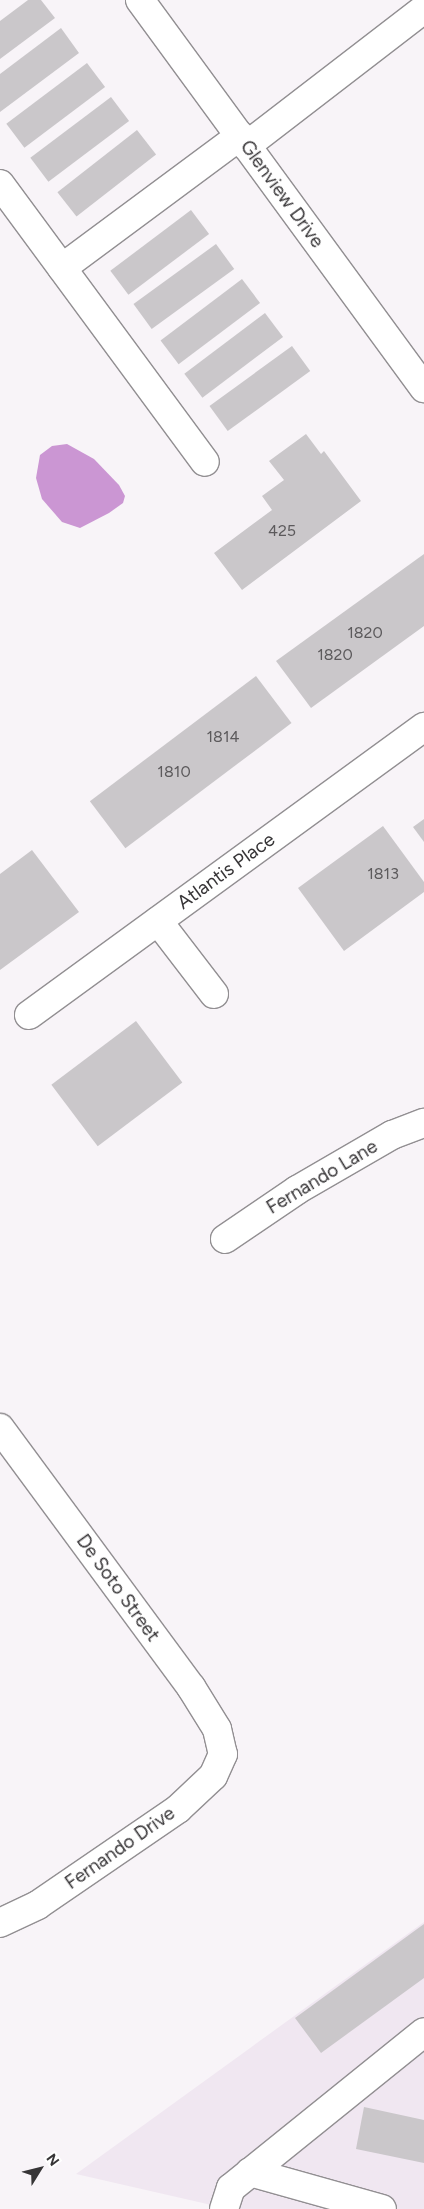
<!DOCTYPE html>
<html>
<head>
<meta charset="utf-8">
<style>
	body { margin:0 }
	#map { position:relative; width:424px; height:2209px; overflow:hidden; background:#f8f4f8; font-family:Figtree,sans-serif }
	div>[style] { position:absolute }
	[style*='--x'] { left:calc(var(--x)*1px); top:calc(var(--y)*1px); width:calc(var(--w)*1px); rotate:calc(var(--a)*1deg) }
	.built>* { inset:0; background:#f0e7f1 }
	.water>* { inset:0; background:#cb96d3 }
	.building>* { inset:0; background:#cac7ca; transform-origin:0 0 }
	.roads { filter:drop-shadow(1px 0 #928f92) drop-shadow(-1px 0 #928f92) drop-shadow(0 1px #928f92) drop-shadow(0 -1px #928f92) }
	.minor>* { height:28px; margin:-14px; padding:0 14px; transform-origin:14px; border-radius:14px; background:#fff }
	span { translate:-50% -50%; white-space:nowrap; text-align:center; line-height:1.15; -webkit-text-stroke:4px #fff; paint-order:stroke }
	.number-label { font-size:16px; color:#5c5a5c }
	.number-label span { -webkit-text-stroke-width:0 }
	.street-label { font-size:19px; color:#373537 }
	.north { position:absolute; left:15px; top:2144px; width:50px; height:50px; -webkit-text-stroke:4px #fff; paint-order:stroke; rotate:54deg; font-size:14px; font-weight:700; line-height:20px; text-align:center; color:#373537 }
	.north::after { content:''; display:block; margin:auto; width:18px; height:22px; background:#373537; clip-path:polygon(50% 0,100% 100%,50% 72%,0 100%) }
</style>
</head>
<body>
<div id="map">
	<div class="built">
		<i style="clip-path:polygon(424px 1922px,424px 2209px,229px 2209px,76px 2174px)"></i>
	</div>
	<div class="water">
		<i style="clip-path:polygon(67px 444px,94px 459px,119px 485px,125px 496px,123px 503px,109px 513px,80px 528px,62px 522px,42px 499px,36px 478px,40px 455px,52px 446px)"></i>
	</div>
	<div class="building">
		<i style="clip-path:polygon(28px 0,41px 0,55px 18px,0 59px,0 21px)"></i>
		<i style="clip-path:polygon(61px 28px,79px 53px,0 112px,0 74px)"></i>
		<i style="left:87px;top:63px;width:30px;height:101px;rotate:53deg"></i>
		<i style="left:111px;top:97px;width:30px;height:101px;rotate:53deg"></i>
		<i style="left:137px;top:130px;width:31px;height:101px;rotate:52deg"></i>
		<i style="left:191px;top:210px;width:30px;height:101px;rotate:53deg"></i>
		<i style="left:216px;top:244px;width:31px;height:102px;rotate:54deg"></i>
		<i style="left:242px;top:279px;width:30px;height:102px;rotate:53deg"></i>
		<i style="left:265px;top:313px;width:30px;height:101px;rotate:53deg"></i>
		<i style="left:292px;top:346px;width:31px;height:102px;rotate:54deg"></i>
		<i style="clip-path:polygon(306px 434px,321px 454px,324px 451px,361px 501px,242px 590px,214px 553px,272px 510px,262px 496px,284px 480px,269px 461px)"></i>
		<i style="clip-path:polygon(424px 554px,424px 626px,311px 708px,276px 661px)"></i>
		<i style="left:256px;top:676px;width:59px;height:208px;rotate:53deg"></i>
		<i style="clip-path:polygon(424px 819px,424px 842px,413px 827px)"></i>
		<i style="clip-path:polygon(383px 826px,424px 882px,424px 892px,344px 951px,298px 888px)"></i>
		<i style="clip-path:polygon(32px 850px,79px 912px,0 970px,0 874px)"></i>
		<i style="left:136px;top:1021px;width:77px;height:106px;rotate:53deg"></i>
		<i style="clip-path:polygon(424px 1924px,424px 1978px,321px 2053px,295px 2018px)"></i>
		<i style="clip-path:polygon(364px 2107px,424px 2120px,424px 2163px,356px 2149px)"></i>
	</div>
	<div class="roads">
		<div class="minor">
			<i style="--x:140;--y:0;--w:481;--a:53.8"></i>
			<i style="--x:246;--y:146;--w:225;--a:-37.6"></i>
			<i style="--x:0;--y:184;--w:345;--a:53.6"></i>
			<i style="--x:62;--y:268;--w:222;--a:-36.6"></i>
			<i style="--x:158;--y:921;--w:92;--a:52.5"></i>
			<i style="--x:29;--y:1015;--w:489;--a:-36.1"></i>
			<i style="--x:225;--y:1239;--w:87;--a:-34.2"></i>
			<i style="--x:297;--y:1190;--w:110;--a:-30.1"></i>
			<i style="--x:392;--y:1135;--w:34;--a:-21"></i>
			<i style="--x:0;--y:1428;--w:322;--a:53.6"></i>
			<i style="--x:191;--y:1687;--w:49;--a:58.2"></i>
			<i style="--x:217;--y:1729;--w:26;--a:77"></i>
			<i style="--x:223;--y:1754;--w:24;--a:114"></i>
			<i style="--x:213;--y:1776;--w:48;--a:136.7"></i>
			<i style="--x:178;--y:1809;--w:170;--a:145.6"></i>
			<i style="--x:38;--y:1905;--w:42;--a:154.7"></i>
			<i style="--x:250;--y:2172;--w:137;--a:15.7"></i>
			<i style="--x:224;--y:2209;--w:22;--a:-72"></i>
			<i style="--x:231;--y:2188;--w:248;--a:-38.9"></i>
		</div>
	</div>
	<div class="number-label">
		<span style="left:282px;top:531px">425</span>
		<span style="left:365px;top:633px">1820</span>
		<span style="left:335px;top:655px">1820</span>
		<span style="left:223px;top:737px">1814</span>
		<span style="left:174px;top:772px">1810</span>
		<span style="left:383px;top:874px">1813</span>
	</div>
	<div class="street-label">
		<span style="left:282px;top:194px;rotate:54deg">Glenview Drive</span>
		<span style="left:226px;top:871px;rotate:-36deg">Atlantis Place</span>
		<span style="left:322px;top:1177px;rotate:-31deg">Fernando Lane</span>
		<span style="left:118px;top:1588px;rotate:54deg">De Soto Street</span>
		<span style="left:120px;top:1848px;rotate:-35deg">Fernando Drive</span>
	</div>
	<div class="north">N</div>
</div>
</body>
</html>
